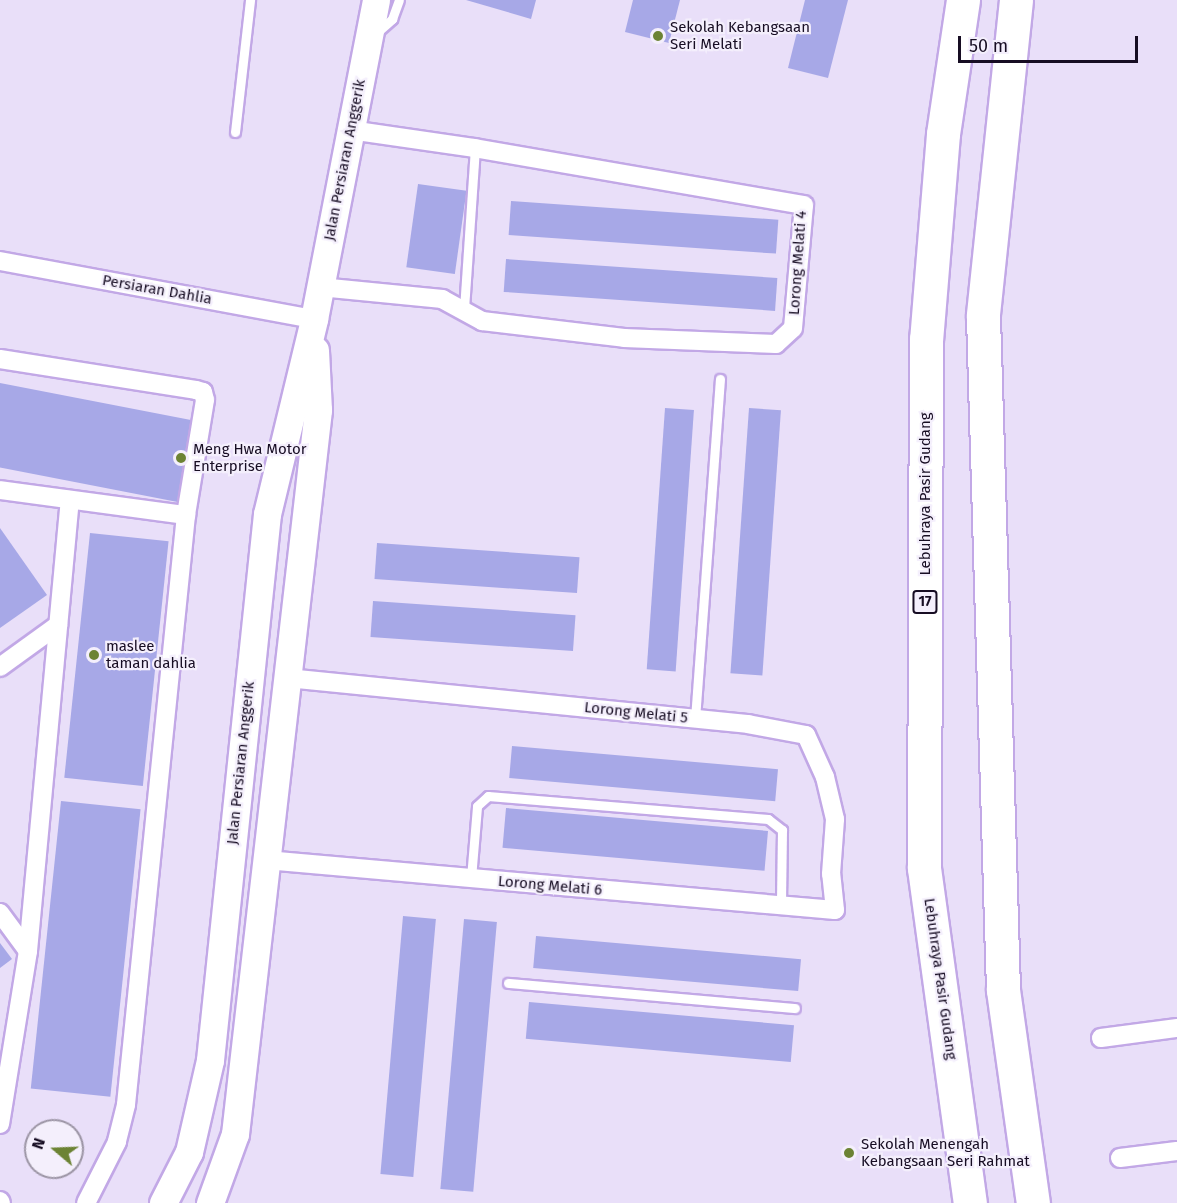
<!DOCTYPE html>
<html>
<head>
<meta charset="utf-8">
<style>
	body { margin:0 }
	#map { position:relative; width:1177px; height:1203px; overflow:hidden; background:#e9dff9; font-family:"Fira Sans",sans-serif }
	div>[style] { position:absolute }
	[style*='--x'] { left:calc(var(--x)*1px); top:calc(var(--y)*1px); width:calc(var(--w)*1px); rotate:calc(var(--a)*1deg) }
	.building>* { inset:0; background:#a7a8e7; transform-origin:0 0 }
	.roads { filter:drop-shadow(2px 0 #c2a8e6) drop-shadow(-2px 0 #c2a8e6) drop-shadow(0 2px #c2a8e6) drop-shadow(0 -2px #c2a8e6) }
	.lane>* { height:9px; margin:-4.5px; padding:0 4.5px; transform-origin:4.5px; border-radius:4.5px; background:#fff }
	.street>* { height:18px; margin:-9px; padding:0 9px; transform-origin:9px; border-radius:9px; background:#fff }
	.secondary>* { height:27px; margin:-13.5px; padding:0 13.5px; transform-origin:13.5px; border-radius:13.5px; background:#fff }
	.highway>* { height:33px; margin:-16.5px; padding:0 16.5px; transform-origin:16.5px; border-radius:16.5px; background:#fff }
	.dots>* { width:16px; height:16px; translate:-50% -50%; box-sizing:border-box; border:3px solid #f4effc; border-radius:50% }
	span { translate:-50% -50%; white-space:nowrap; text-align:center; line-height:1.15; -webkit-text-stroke:4.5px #f4effc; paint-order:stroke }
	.shield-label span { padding:2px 4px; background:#f4effc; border:2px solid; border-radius:4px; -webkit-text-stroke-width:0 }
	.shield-label { font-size:14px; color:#170d23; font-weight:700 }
	.poi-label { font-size:15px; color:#170d23 }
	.left { translate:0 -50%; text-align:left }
	.street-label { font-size:15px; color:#170d23 }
	.north { position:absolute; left:24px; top:1119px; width:60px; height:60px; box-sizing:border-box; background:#f4effc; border:2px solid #9c95a5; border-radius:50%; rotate:289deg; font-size:16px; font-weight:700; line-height:24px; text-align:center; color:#170d23 }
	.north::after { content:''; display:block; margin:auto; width:21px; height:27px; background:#6c8334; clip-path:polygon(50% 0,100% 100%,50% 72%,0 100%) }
	.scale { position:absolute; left:958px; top:36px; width:180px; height:27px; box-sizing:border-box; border:3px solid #170d23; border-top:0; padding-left:8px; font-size:18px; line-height:21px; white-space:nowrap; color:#170d23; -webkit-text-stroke:4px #f4effc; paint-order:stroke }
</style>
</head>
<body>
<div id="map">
	<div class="building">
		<i style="clip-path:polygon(466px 0,536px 0,531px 19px)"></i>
		<i style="clip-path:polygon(633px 0,680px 0,669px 43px,625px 32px)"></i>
		<i style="clip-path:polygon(805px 0,848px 0,828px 78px,788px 68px)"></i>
		<i style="left:418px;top:184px;width:49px;height:84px;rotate:8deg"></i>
		<i style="left:511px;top:201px;width:268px;height:34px;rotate:4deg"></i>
		<i style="left:506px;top:259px;width:272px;height:33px;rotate:4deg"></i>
		<i style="left:0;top:383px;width:201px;height:83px;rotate:11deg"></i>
		<i style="left:665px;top:408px;width:29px;height:262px;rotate:4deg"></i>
		<i style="left:749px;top:408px;width:32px;height:266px;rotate:4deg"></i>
		<i style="clip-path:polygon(0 528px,47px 595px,0 628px)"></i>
		<i style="left:90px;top:533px;width:79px;height:246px;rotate:6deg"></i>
		<i style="left:377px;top:543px;width:203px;height:36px;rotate:4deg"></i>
		<i style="left:373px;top:601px;width:203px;height:36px;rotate:4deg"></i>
		<i style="left:512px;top:746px;width:267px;height:32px;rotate:5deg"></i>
		<i style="left:61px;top:801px;width:80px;height:289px;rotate:6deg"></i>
		<i style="left:506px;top:808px;width:263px;height:40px;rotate:5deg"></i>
		<i style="left:403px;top:916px;width:33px;height:259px;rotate:5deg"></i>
		<i style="left:464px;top:919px;width:33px;height:271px;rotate:5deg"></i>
		<i style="left:536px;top:936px;width:266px;height:32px;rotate:5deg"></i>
		<i style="clip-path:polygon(0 943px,12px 959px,0 968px)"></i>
		<i style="left:529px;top:1002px;width:266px;height:37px;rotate:5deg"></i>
	</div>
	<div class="roads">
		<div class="lane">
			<i style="--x:375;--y:34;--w:23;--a:-41"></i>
			<i style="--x:392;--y:19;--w:20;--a:-70"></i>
			<i style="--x:235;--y:132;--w:133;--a:-83.5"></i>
			<i style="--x:464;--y:309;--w:161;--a:-86.1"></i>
			<i style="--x:695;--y:719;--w:341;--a:-85.8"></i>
			<i style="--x:471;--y:878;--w:72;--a:-85.2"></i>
			<i style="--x:477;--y:806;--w:15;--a:-42"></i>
			<i style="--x:488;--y:796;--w:281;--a:4.7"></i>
			<i style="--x:768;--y:819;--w:18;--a:38"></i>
			<i style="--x:782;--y:830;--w:75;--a:90.8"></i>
			<i style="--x:508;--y:983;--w:288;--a:5"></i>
		</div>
		<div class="street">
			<i style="--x:0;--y:261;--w:319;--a:10.5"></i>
			<i style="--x:320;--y:287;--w:123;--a:5.6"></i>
			<i style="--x:442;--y:299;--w:46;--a:28.8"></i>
			<i style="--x:482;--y:321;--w:143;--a:6.8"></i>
			<i style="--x:624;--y:338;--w:152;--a:2.3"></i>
			<i style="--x:776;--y:344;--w:23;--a:-43"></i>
			<i style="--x:793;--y:328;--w:123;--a:-84.9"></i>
			<i style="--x:804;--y:205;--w:334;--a:-170.2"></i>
			<i style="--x:475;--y:148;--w:126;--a:-171.8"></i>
			<i style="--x:0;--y:359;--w:198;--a:9"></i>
			<i style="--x:196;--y:390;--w:7;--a:16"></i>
			<i style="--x:203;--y:392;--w:8;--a:76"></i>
			<i style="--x:205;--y:400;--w:117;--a:99.4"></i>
			<i style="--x:186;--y:515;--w:593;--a:95.81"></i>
			<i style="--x:126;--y:1105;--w:38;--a:104"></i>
			<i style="--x:117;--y:1142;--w:68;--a:116.9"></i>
			<i style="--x:0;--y:490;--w:188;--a:7.7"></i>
			<i style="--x:0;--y:667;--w:72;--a:-35.9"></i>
			<i style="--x:266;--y:860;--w:571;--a:5.02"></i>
			<i style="--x:835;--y:910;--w:36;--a:-96"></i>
			<i style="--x:831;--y:874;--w:55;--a:-85.8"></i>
			<i style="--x:835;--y:819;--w:43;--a:-103.4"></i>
			<i style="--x:825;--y:777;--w:46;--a:-114.3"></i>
			<i style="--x:806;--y:735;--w:59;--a:-169.3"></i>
			<i style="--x:748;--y:724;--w:464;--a:-174.3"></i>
			<i style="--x:0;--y:913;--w:47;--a:53.6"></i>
			<i style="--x:1101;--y:1038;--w:77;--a:-7.5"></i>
			<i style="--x:0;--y:1124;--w:175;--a:-80.8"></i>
			<i style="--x:28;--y:951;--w:453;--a:-84.7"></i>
			<i style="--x:1120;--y:1158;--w:57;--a:-7"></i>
			<i style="--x:0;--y:1201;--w:2;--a:63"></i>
		</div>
		<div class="secondary">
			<i style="--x:163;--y:1203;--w:57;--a:-63"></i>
			<i style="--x:189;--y:1152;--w:94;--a:-77.1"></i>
			<i style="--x:210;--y:1060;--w:549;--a:-84.04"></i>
			<i style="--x:267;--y:514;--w:201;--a:-76.4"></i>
			<i style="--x:314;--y:319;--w:325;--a:-79"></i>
			<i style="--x:210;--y:1203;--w:73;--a:-70.1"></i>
			<i style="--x:235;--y:1134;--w:729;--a:-83.46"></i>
			<i style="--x:318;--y:410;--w:60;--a:-92.9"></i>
		</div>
		<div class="highway">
			<i style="--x:963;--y:0;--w:135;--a:98.5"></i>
			<i style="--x:943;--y:134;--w:206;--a:94.7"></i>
			<i style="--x:926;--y:339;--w:529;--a:90.22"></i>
			<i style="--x:924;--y:868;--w:338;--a:82.2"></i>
			<i style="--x:1016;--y:0;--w:318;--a:96"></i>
			<i style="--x:983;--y:316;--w:674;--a:88.3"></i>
			<i style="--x:1003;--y:990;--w:215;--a:82"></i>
		</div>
	</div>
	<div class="dots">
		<i style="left:658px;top:36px;background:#6c8334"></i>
		<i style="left:181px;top:458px;background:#6c8334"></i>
		<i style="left:94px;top:655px;background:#6c8334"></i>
		<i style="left:849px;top:1153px;background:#6c8334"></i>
	</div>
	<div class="shield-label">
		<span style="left:925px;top:602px">17</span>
	</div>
	<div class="poi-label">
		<span class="left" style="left:670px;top:36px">Sekolah Kebangsaan<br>Seri Melati</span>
		<span class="left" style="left:193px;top:458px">Meng Hwa Motor<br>Enterprise</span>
		<span class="left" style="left:106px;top:655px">maslee<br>taman dahlia</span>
		<span class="left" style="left:861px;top:1153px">Sekolah Menengah<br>Kebangsaan Seri Rahmat</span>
	</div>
	<div class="street-label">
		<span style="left:345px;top:160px;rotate:-79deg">Jalan Persiaran Anggerik</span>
		<span style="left:798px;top:263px;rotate:-86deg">Lorong Melati 4</span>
		<span style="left:157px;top:290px;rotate:10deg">Persiaran Dahlia</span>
		<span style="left:926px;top:494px;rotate:-90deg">Lebuhraya Pasir Gudang</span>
		<span style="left:636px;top:713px;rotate:6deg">Lorong Melati 5</span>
		<span style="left:241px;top:763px;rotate:-84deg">Jalan Persiaran Anggerik</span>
		<span style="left:550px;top:886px;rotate:5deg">Lorong Melati 6</span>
		<span style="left:940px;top:979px;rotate:82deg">Lebuhraya Pasir Gudang</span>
	</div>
	<div class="north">N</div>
	<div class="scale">50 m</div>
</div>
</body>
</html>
